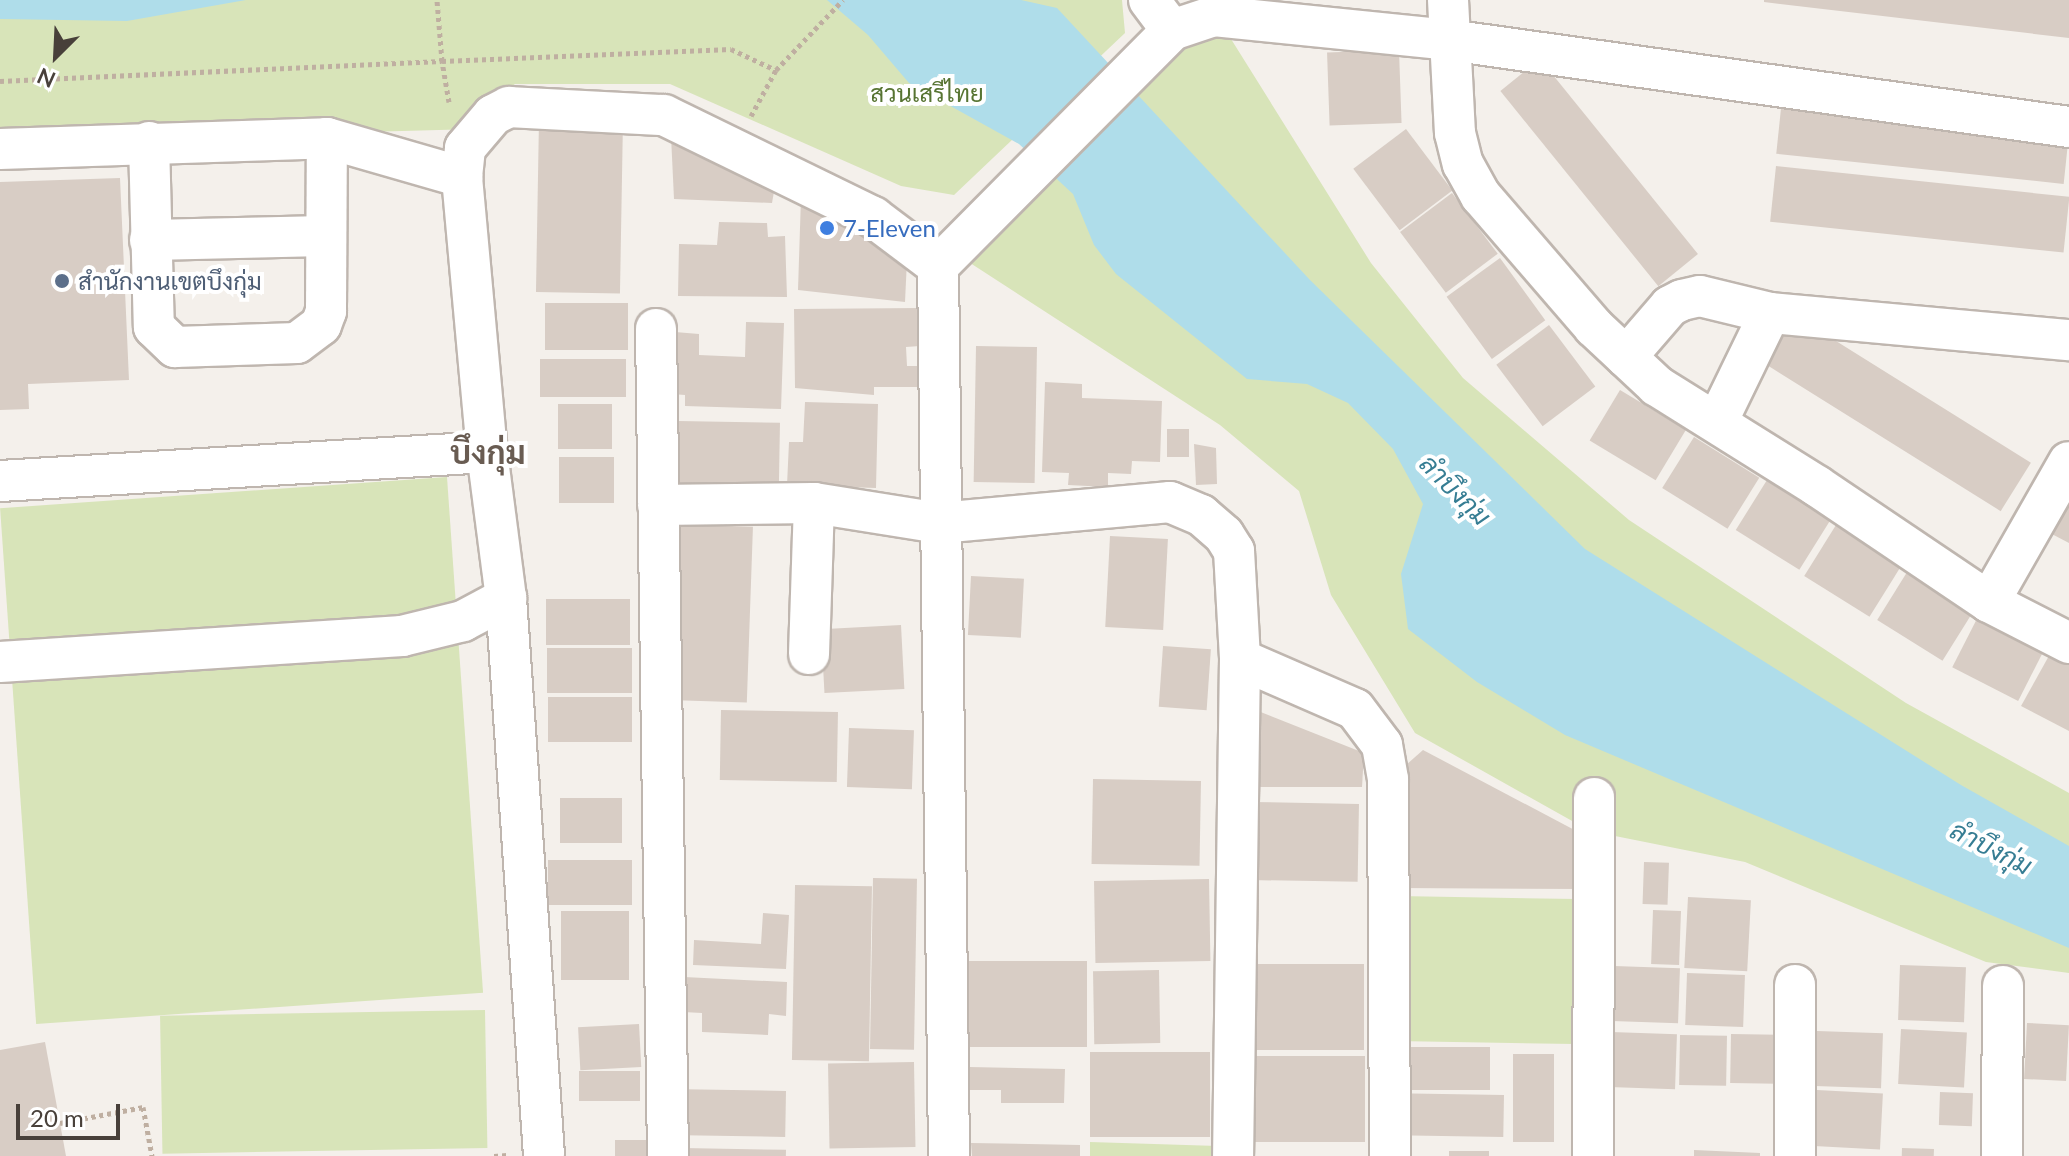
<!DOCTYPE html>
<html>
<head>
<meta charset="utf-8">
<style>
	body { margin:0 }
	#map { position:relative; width:2069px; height:1156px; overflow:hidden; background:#f4f0eb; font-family:Lato,Sarabun,sans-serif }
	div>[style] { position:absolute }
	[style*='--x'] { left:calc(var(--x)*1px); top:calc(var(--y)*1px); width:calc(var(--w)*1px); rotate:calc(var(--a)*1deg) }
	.green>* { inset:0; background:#d8e4b9; transform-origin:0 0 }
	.water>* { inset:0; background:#afddea }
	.building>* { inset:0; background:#d8cdc5; transform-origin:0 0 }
	.path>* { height:5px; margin-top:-2.5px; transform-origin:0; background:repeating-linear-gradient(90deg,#bfafa1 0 4px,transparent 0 8px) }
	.roads { filter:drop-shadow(2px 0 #bfb6af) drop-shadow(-2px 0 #bfb6af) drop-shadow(0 2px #bfb6af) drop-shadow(0 -2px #bfb6af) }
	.minor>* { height:40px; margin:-20px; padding:0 20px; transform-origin:20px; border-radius:20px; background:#fff }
	.dots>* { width:22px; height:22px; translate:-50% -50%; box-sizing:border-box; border:4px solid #fff; border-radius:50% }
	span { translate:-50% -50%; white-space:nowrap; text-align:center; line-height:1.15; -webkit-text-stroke:8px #fff; paint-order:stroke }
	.park-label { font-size:24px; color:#577432 }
	.shop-label { font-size:24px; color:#366cbe }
	.left { translate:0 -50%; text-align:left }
	.service-label { font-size:24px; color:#4e5e75 }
	.water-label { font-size:26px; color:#367d93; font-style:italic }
	.district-label { font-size:32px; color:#695c52; font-weight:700 }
	.north { position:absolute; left:16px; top:16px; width:80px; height:80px; -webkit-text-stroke:6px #fff; paint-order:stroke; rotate:204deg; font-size:22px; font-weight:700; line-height:32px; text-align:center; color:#48403a }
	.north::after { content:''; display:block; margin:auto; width:28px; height:36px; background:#48403a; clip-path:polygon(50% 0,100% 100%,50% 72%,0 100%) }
	.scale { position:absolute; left:16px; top:1104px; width:104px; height:36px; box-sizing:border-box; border:4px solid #48403a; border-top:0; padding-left:10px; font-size:24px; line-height:28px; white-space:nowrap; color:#48403a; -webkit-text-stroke:6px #fff; paint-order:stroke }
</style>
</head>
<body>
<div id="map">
	<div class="green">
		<i style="clip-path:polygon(0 0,1122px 0,1125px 33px,954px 195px,901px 186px,670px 84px,515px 84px,488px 104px,476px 129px,0 142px)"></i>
		<i style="clip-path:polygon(1226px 31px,1371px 263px,1463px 378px,1629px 520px,1906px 703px,2069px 793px,2069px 973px,1986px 962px,1745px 862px,1590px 831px,1415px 733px,1331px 595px,1299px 491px,1220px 425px,964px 259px,1178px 42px)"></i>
		<i style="left:447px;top:477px;width:517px;height:448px;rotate:86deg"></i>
		<i style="left:1398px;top:896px;width:179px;height:145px;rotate:1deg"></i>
		<i style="left:485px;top:1010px;width:138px;height:325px;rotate:89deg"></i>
		<i style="clip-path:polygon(1090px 1142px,1218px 1146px,1218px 1156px,1090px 1156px)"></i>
	</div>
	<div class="water">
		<i style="clip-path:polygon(0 0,246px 0,127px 21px,0 19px)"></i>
		<i style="clip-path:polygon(827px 0,1021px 0,1057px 8px,1310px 280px,1585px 549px,1961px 785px,2069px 846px,2069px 948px,1565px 735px,1477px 682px,1408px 629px,1401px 574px,1423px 504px,1393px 449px,1348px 403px,1307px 384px,1247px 379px,1116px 274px,1094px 245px,1073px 194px,1019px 144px,909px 83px,868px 35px)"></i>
	</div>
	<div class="building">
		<i style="clip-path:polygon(1764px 0,2069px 0,2069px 38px,1764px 2px)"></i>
		<i style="left:1399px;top:50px;width:73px;height:72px;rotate:88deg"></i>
		<i style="left:1540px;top:59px;width:251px;height:51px;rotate:51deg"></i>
		<i style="left:1782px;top:99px;width:289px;height:55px;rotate:6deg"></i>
		<i style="left:539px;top:119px;width:84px;height:173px;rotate:1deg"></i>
		<i style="left:1406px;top:129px;width:77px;height:66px;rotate:53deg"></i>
		<i style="clip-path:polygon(671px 136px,775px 186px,772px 203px,674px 199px)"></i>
		<i style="left:1776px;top:166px;width:295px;height:56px;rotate:6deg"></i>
		<i style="clip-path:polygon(120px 178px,129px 380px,28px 384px,29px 409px,0 410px,0 182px)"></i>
		<i style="left:1452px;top:193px;width:76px;height:65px;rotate:53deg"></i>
		<i style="clip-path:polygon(801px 197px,907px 260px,905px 302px,798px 290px)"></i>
		<i style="clip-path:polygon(719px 222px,767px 223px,768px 237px,785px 236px,787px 297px,678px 296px,679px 244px,717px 245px)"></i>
		<i style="left:1500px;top:258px;width:77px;height:66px;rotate:54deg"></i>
		<i style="left:545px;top:303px;width:83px;height:47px"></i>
		<i style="clip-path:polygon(920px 308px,920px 346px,906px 347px,907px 366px,922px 366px,922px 387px,874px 387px,874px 395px,795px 388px,794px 309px)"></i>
		<i style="left:1796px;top:316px;width:277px;height:57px;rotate:32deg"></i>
		<i style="clip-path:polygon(746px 322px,784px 323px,781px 409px,685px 406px,685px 395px,672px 394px,675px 332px,699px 334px,699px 355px,745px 357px)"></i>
		<i style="left:1549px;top:325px;width:77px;height:66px;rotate:53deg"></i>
		<i style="left:976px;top:346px;width:61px;height:136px;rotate:1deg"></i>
		<i style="left:540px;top:359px;width:86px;height:38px"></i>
		<i style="clip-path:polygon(1045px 382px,1082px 384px,1082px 398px,1162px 401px,1160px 462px,1132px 461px,1131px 474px,1108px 473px,1108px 487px,1068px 485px,1069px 473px,1042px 472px)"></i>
		<i style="left:1620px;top:390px;width:77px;height:59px;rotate:31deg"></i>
		<i style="clip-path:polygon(805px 402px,878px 404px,876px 488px,787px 485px,789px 442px,803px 442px)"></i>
		<i style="left:558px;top:404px;width:54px;height:45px"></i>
		<i style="left:678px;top:421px;width:102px;height:62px;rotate:1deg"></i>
		<i style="left:1167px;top:429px;width:22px;height:28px"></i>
		<i style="left:1694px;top:437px;width:77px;height:60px;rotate:32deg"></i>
		<i style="clip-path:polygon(1194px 444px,1216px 448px,1217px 484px,1196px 485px)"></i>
		<i style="left:559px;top:457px;width:55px;height:46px"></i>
		<i style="left:1767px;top:480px;width:75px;height:59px;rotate:32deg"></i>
		<i style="clip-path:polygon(2069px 492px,2069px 543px,2048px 532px)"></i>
		<i style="left:676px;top:524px;width:77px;height:176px;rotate:2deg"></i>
		<i style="left:1836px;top:525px;width:77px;height:60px;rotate:32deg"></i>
		<i style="left:1110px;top:536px;width:58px;height:91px;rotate:3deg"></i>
		<i style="left:1909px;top:569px;width:77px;height:60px;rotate:32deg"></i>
		<i style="left:971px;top:576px;width:53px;height:59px;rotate:3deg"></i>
		<i style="left:630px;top:599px;width:46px;height:84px;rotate:90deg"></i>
		<i style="left:1984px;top:605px;width:74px;height:70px;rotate:27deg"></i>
		<i style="left:901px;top:625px;width:64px;height:80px;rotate:87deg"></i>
		<i style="clip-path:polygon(2055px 645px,2069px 652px,2069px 731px,2021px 706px)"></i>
		<i style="left:1163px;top:646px;width:48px;height:61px;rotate:4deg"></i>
		<i style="left:632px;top:648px;width:45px;height:85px;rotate:90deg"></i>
		<i style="left:632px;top:697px;width:45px;height:84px;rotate:90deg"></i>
		<i style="clip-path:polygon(1253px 709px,1364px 753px,1362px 787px,1256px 787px)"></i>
		<i style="left:721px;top:710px;width:117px;height:70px;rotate:1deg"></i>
		<i style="left:849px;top:728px;width:65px;height:59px;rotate:2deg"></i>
		<i style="clip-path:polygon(1423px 750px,1582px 834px,1582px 889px,1397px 888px,1397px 773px)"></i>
		<i style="left:1093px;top:779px;width:108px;height:85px;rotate:1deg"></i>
		<i style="left:622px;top:798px;width:45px;height:62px;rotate:90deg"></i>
		<i style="left:1251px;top:802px;width:108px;height:78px;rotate:1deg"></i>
		<i style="left:632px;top:860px;width:45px;height:84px;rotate:90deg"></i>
		<i style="left:1644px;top:862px;width:25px;height:42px;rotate:2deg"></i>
		<i style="left:873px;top:878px;width:44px;height:171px;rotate:1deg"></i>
		<i style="left:1209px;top:879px;width:82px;height:115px;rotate:89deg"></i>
		<i style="left:795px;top:885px;width:77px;height:175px;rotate:1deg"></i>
		<i style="left:1688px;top:897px;width:63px;height:71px;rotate:3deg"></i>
		<i style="left:1653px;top:910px;width:28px;height:54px;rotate:2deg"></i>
		<i style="left:561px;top:911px;width:68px;height:69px"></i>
		<i style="clip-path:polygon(763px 913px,789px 915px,786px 969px,693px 965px,694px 940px,761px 944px)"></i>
		<i style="left:967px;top:961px;width:120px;height:86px"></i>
		<i style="left:1244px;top:964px;width:120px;height:86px"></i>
		<i style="left:1900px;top:965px;width:66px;height:55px;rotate:2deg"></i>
		<i style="left:1614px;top:966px;width:66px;height:55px;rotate:2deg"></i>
		<i style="left:1159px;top:970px;width:73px;height:66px;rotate:89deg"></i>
		<i style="left:1687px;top:973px;width:58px;height:52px;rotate:2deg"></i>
		<i style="clip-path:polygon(684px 977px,787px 982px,786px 1016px,769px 1014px,768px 1035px,702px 1032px,702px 1013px,683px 1012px)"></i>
		<i style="left:2027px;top:1023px;width:42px;height:56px;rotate:3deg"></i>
		<i style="left:639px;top:1024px;width:43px;height:61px;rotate:87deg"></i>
		<i style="left:1901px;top:1029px;width:66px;height:55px;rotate:3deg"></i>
		<i style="left:1817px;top:1031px;width:66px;height:55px;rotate:2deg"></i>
		<i style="left:1611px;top:1032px;width:66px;height:55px;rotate:2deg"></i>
		<i style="left:1731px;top:1034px;width:47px;height:49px;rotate:1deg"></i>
		<i style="left:1680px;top:1035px;width:47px;height:50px;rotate:1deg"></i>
		<i style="clip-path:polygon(45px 1042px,66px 1156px,0 1156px,0 1050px)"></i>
		<i style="left:1394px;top:1047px;width:96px;height:43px"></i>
		<i style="left:1090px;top:1052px;width:120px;height:85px"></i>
		<i style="left:1554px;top:1054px;width:88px;height:41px;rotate:90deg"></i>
		<i style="left:1246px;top:1056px;width:119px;height:86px"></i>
		<i style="left:914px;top:1062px;width:85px;height:86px;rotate:89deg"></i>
		<i style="clip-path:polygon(969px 1067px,1065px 1069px,1064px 1103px,1001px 1103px,1001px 1090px,968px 1090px)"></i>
		<i style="left:640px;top:1071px;width:30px;height:61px;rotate:90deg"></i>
		<i style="left:1817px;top:1090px;width:66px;height:56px;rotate:3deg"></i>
		<i style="left:786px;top:1091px;width:46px;height:101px;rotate:91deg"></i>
		<i style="left:1940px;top:1092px;width:33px;height:33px;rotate:2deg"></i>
		<i style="left:1504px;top:1095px;width:42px;height:107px;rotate:91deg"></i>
		<i style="left:646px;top:1140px;width:16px;height:31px;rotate:90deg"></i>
		<i style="clip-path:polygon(971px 1143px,1080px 1145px,1080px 1156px,972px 1156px)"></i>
		<i style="left:683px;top:1148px;width:103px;height:8px;rotate:1deg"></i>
		<i style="left:1902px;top:1148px;width:32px;height:8px;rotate:2deg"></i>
		<i style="clip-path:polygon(1694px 1150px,1760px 1153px,1760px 1156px,1694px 1156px)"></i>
		<i style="left:1449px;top:1151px;width:40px;height:5px"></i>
	</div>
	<div class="path">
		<i style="--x:0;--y:81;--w:442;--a:-2.6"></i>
		<i style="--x:442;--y:61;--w:61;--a:-94.7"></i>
		<i style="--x:449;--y:102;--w:42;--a:-99.7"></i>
		<i style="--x:442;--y:61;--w:289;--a:-2.4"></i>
		<i style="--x:731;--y:49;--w:50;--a:25"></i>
		<i style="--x:776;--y:70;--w:97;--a:-46.3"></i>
		<i style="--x:751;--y:116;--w:52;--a:-61.5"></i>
		<i style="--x:60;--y:1123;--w:85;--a:-10.9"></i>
		<i style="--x:143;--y:1107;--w:50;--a:79.6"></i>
		<i style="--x:494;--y:1156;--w:13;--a:-4"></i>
	</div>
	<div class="roads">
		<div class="minor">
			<i style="--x:1149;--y:0;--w:38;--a:53"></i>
			<i style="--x:1448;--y:0;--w:133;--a:87"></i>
			<i style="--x:1455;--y:133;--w:32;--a:76"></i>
			<i style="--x:1463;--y:164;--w:37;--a:61"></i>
			<i style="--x:1481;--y:196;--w:173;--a:49.2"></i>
			<i style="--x:1594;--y:327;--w:86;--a:43.1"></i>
			<i style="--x:1657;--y:386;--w:189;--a:32"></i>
			<i style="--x:1817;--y:486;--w:207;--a:34"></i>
			<i style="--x:1989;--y:602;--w:90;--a:27.1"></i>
			<i style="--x:149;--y:142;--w:185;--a:88.5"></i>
			<i style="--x:154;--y:327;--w:29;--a:44"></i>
			<i style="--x:175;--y:347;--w:122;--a:-1.9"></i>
			<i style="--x:297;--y:343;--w:30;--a:-37"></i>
			<i style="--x:321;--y:325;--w:15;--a:-70"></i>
			<i style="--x:326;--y:311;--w:173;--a:-89.7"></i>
			<i style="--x:0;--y:149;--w:327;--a:-1.9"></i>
			<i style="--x:327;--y:138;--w:141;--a:16.1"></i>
			<i style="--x:150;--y:240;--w:176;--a:-1.3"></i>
			<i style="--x:938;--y:266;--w:332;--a:-45.2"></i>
			<i style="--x:1172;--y:30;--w:44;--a:-18.4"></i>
			<i style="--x:1214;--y:16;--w:236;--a:5.8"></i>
			<i style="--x:1449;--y:40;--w:626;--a:7.99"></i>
			<i style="--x:656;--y:329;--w:827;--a:89.17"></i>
			<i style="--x:1626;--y:357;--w:67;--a:-49.2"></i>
			<i style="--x:1670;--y:306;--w:13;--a:-27"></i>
			<i style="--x:1682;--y:300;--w:18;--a:-13"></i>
			<i style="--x:1700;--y:296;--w:72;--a:13.7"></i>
			<i style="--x:1717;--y:422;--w:121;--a:-64.1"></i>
			<i style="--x:1770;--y:313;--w:300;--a:5.2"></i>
			<i style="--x:487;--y:452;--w:147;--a:82.6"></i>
			<i style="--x:506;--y:598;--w:559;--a:86.1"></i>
			<i style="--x:0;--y:481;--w:488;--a:-3.4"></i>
			<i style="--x:487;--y:452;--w:276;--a:-95.2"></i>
			<i style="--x:462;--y:177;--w:29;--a:-84"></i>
			<i style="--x:465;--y:148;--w:43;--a:-49.7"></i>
			<i style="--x:493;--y:115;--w:18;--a:-27"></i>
			<i style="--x:509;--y:107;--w:155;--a:3"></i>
			<i style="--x:664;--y:115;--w:233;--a:26"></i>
			<i style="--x:873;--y:217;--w:81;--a:37"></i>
			<i style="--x:938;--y:266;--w:890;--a:89.29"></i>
			<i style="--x:658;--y:505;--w:156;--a:-0.7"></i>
			<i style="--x:814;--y:503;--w:127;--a:9.1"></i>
			<i style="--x:939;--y:523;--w:232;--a:-5.2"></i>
			<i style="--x:1170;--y:502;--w:34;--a:23"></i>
			<i style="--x:1201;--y:515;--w:30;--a:41"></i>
			<i style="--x:1224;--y:535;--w:19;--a:58"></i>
			<i style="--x:1234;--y:551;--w:108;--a:86.8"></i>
			<i style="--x:1240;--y:659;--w:497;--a:90.8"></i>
			<i style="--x:1989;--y:602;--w:161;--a:-60.3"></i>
			<i style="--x:809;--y:654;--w:151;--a:-88.1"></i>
			<i style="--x:1240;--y:659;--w:125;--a:23.5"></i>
			<i style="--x:1355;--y:709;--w:45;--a:53.1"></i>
			<i style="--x:1382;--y:745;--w:35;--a:80"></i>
			<i style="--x:1388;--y:779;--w:377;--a:89.7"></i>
			<i style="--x:0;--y:662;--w:403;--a:-3.7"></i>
			<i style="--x:402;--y:636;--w:63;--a:-13.8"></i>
			<i style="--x:463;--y:621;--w:49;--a:-28.1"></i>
			<i style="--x:1593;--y:1156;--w:358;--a:-89.8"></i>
			<i style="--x:1795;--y:1156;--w:171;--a:-90"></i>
			<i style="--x:2002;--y:1156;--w:170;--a:-89.7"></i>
		</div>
	</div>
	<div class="dots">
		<i style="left:827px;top:228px;background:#3f7fe0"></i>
		<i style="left:62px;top:281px;background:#5c6f8a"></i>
	</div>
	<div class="park-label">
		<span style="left:927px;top:93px">สวนเสรีไทย</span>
	</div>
	<div class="shop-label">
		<span class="left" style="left:843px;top:228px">7-Eleven</span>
	</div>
	<div class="service-label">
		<span class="left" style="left:78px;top:281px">สำนักงานเขตบึงกุ่ม</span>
	</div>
	<div class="water-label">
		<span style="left:1455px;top:490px;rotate:45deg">ลำบึงกุ่ม</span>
		<span style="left:1991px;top:848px;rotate:27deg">ลำบึงกุ่ม</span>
	</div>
	<div class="district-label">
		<span style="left:488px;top:452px">บึงกุ่ม</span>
	</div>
	<div class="north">N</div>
	<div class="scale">20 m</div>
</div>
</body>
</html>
